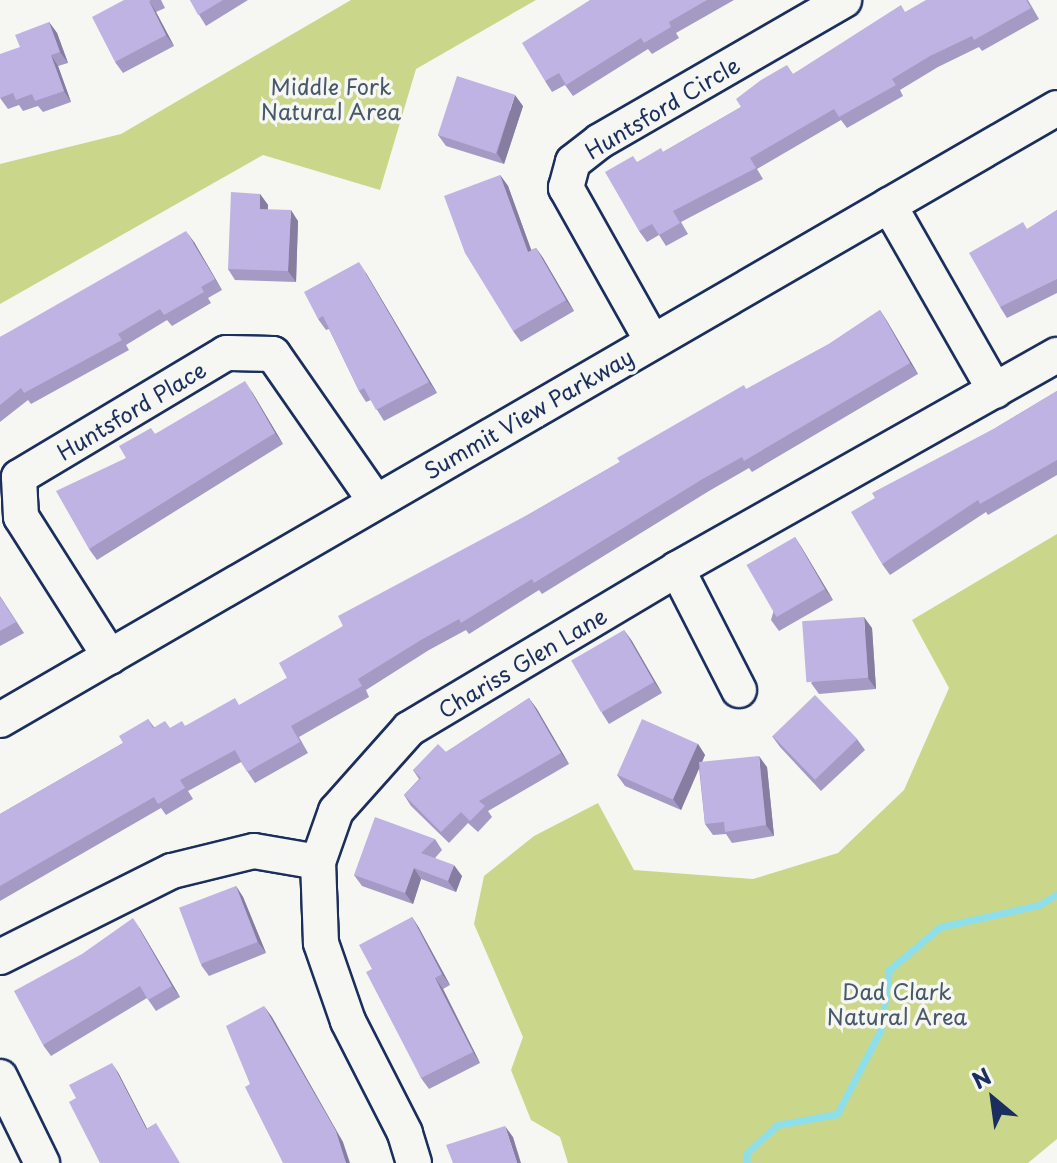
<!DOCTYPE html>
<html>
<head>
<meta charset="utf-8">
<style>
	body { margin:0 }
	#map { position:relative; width:1057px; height:1163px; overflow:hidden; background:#f6f6f2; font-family:"Playpen Sans",sans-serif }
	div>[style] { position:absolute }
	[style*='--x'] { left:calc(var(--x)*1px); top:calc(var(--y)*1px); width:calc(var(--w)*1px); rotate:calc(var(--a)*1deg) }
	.green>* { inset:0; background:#cad78a }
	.stream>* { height:7px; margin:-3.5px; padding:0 3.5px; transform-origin:3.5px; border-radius:3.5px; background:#8edfe9 }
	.roads { filter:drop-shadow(2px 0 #1b2f5e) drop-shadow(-2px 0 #1b2f5e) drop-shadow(0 2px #1b2f5e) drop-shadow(0 -2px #1b2f5e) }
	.minor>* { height:34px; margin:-17px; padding:0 17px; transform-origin:17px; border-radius:17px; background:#f6f6f2 }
	.wall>* { inset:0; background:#a49ac4 }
	.shaded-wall>* { inset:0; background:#867da0 }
	.building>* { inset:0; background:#bfb3e4; transform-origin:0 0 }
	span { translate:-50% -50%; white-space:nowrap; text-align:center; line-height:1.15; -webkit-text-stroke:7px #f6f6f2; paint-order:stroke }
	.park-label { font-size:22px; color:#475969 }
	.street-label { font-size:22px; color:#1b2f5e }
	.north { position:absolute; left:953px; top:1059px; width:80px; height:80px; -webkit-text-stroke:6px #f6f6f2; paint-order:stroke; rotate:331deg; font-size:22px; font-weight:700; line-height:32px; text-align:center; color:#1b2f5e }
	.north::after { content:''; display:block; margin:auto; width:28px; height:36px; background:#1b2f5e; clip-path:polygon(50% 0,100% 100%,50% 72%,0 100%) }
</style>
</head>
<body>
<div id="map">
	<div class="green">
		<i style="clip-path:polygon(351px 0,536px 0,416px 69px,380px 190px,263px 155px,0 304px,0 164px,121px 134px)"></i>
		<i style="clip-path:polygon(1057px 534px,1057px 1139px,1028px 1163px,568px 1163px,560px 1137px,531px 1120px,511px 1070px,523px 1037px,474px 924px,484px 876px,534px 836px,598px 803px,634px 870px,753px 879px,838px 853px,904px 790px,949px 688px,912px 620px)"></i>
	</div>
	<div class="stream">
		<i style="--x:747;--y:1163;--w:9;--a:-96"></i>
		<i style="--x:746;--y:1154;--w:42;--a:-43.1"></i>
		<i style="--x:777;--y:1125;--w:61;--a:-10.4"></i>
		<i style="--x:837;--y:1114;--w:96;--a:-62.6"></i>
		<i style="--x:881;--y:1029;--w:60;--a:-82.3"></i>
		<i style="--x:889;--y:970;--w:67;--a:-40.1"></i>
		<i style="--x:940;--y:927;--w:101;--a:-12.5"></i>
		<i style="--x:1039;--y:905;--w:21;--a:-31"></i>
	</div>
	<div class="roads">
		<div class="minor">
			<i style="--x:889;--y:205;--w:214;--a:60.3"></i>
			<i style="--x:652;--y:341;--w:176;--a:-119.3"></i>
			<i style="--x:566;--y:188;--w:27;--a:-75"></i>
			<i style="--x:573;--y:162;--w:34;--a:-38"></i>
			<i style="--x:600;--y:141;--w:282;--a:-30"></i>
			<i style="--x:677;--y:569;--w:136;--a:62.9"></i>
			<i style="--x:110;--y:657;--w:166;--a:-122.4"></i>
			<i style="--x:21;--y:517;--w:40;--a:-92.9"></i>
			<i style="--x:19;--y:477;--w:241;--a:-30.9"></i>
			<i style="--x:226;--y:353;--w:47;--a:1.2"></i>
			<i style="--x:273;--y:354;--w:179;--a:55.2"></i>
			<i style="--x:0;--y:720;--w:1221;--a:-30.07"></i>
			<i style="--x:0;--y:957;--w:192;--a:-26.6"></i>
			<i style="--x:172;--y:871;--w:84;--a:-13.7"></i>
			<i style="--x:254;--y:851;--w:65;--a:9.8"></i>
			<i style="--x:0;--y:1077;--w:96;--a:64"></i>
			<i style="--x:414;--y:1163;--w:31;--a:-107"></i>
			<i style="--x:405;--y:1133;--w:126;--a:-117"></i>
			<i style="--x:348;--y:1021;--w:83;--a:-109.1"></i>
			<i style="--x:321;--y:943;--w:81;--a:-92.1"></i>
			<i style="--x:318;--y:862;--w:54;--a:-70.6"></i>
			<i style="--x:336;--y:811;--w:110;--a:-48.3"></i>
			<i style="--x:409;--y:729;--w:312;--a:-30.8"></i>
			<i style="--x:677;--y:569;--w:436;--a:-29.4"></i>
		</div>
	</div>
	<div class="wall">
		<i style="clip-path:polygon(124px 0,161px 0,165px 8px,156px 12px,174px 46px,123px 73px,115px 62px)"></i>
		<i style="clip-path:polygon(190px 0,248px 0,206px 26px)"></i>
		<i style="clip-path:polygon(590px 0,734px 0,676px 33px,679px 38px,652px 54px,648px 49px,573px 96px,565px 85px,552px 92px,545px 81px)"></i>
		<i style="clip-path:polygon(1028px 0,1039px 19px,982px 51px,979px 47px,938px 67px,900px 90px,903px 96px,847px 128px,841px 120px,757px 169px,763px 179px,681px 222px,688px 234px,666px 246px,659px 235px,647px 242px,639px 231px,638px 162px,663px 152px,741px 107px,793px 74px,906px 12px)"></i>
		<i style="clip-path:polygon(49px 22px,57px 33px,68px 63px,58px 66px,71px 102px,43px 112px,38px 106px,23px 111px,19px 105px,8px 109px,0 98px,20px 47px)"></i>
		<i style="clip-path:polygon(523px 106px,504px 164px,446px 146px,438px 135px)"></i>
		<i style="clip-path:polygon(500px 175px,508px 186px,531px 250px,536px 248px,543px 258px,574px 311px,521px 342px,513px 331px)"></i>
		<i style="clip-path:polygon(260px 194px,268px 205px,268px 210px,298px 221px,296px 282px,235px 280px,228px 269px)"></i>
		<i style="clip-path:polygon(1057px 210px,1057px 293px,1007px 318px,1000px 307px,1028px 229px)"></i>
		<i style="clip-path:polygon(194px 242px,222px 290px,208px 298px,211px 303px,172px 326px,167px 320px,126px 345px,129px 350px,31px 404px,28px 400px,0 422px,0 337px)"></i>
		<i style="clip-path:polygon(366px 273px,437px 393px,384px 421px,371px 400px,366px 402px,359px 391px,329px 329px,326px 330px,318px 319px)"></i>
		<i style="clip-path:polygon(880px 310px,918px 374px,752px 472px,749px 468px,709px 491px,542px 594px,539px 590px,469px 634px,466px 630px,429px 650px,366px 690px,369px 697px,299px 737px,308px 753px,255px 783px,241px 762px,188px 791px,193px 799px,166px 815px,161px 808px,0 901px,0 814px,123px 743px,148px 719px,154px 727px,170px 728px,185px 726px,240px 705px,287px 678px,343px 626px,531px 513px,747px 389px,829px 344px)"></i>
		<i style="clip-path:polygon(1057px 391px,1057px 475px,988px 515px,986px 512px,890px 575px,882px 564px,997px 427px)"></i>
		<i style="clip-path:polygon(252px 392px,283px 444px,97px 560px,89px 549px,126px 458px,155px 434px)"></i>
		<i style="clip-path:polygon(795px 537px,833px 600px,779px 631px,771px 620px)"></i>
		<i style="clip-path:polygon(0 596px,24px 633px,0 646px)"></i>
		<i style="clip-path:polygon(872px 628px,876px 689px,819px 694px,811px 683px)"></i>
		<i style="clip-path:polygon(624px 630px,662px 693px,609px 724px,602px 713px)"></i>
		<i style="clip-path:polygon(529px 698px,569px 764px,488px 811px,492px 817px,478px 832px,468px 823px,449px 843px,411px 806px,404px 795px,419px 779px,413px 770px,446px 752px)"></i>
		<i style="clip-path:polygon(772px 736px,857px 739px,865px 750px,821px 791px,780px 747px)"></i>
		<i style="clip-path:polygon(698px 744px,705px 755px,702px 762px,767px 767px,774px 836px,732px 843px,726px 834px,713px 835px,705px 824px,699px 768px,681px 810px,625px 786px,617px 775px)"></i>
		<i style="clip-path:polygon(435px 839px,442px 850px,435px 858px,462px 876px,456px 892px,421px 879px,413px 904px,362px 886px,354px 875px)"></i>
		<i style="clip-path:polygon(236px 886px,243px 897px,266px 953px,209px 976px,201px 965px)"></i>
		<i style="clip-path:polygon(412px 917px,419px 928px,450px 985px,443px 989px,480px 1063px,429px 1089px,421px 1078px,372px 969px)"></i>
		<i style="clip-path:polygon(140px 929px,180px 997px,156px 1011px,147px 998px,51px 1056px,43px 1045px)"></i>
	</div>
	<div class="shaded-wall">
		<i style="clip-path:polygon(149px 1px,156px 12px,174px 46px,166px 35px)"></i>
		<i style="clip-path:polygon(49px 22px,57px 33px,68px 63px,60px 52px)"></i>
		<i style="clip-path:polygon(51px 55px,58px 66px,71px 102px,64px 91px)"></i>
		<i style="clip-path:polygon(515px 95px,523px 106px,504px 164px,497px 153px)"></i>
		<i style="clip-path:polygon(500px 175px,508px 186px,536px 263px,528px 252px)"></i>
		<i style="clip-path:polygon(260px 194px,268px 205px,267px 220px,260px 209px)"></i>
		<i style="clip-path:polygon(291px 210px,298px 221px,296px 282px,288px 271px)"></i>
		<i style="clip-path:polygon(186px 231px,194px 242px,222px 290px,215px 279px)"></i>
		<i style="clip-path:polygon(536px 248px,543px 258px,574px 311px,566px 300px)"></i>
		<i style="clip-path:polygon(359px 262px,366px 273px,437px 393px,429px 382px)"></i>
		<i style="clip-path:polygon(880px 310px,887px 321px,918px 374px,910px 363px)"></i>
		<i style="clip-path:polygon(245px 381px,252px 392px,283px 444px,275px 433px)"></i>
		<i style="clip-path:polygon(795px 537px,802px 548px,833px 600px,825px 589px)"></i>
		<i style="clip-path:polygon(864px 617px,872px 628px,876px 689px,868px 678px)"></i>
		<i style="clip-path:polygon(624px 630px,632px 641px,662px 693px,654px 682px)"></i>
		<i style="clip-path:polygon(529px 698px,537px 709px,569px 764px,561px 753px)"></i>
		<i style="clip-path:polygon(698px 744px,705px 755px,681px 810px,673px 799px)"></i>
		<i style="clip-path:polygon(759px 756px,767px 767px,774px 836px,766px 825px)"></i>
		<i style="clip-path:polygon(454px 865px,462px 876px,456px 892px,448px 881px)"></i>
		<i style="clip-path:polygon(414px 868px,421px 879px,413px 904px,405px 893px)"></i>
		<i style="clip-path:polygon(236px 886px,243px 897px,266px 953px,258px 942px)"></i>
		<i style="clip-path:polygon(412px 917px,419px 928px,450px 985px,442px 974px)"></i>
		<i style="clip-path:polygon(133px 918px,140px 929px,180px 997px,172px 986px)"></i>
		<i style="clip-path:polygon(435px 978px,443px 989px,480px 1063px,473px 1052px)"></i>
		<i style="clip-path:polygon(264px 1006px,272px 1017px,343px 1142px,350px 1163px,346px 1163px)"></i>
		<i style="clip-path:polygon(112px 1063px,119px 1074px,153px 1140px,146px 1129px)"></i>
		<i style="clip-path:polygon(505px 1126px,513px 1137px,521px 1163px,517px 1163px)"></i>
	</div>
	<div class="building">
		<i style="clip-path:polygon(124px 0,151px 0,149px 1px,166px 35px,115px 62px,92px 17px)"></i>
		<i style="clip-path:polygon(190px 0,223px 0,198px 15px)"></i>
		<i style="clip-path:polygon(590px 0,707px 0,669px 22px,671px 27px,644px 43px,641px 38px,566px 85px,559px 73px,545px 81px,522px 43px)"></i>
		<i style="clip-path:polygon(926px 0,1026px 0,1031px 8px,974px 40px,972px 36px,930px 56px,892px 79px,896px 85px,839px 117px,834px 109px,750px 158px,756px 168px,673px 211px,680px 223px,659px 235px,652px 224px,639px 231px,605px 172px,633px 156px,637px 162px,661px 148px,663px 152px,741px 107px,736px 99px,761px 80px,787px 65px,793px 74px,901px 5px,905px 12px)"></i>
		<i style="clip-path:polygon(49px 22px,60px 52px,51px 55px,64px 91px,35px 101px,32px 94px,16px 100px,13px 93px,0 98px,0 54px,20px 47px,15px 35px)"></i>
		<i style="left:457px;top:76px;width:61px;height:62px;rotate:18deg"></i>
		<i style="clip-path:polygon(500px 175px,528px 252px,536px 248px,566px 300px,513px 331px,465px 253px,444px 196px)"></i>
		<i style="clip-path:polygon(231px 192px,260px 194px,260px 209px,291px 210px,288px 271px,228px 269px)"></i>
		<i style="clip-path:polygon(1057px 210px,1057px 279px,1000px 307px,969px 253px,1023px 222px,1027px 229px)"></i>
		<i style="clip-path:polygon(186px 231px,215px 279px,201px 287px,204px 292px,164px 315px,160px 309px,118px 334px,122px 340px,24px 393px,21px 388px,0 405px,0 337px)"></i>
		<i style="clip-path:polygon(359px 262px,429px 382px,376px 410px,364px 388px,359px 391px,323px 316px,318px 319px,304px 292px)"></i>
		<i style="clip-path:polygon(880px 310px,910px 363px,744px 461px,742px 457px,701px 480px,534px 583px,532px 579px,461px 623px,459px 619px,421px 640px,358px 679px,362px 686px,291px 726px,300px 742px,247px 772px,235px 750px,180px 780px,185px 788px,158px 804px,154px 797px,0 886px,0 814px,123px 743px,119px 736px,148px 719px,153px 728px,165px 721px,170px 728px,182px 721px,185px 726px,235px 698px,239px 705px,287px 678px,279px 663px,343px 626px,338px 616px,531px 513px,620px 462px,617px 458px,744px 385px,746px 389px,829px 344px)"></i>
		<i style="clip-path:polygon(245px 381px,275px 433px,89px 549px,56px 491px,126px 458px,119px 446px,151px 428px,155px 434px)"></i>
		<i style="clip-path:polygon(1057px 391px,1057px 460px,980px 504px,978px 500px,882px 564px,851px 512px,875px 498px,872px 493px,997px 427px)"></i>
		<i style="left:795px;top:537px;width:60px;height:56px;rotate:60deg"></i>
		<i style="clip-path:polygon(0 597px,16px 622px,0 631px)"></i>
		<i style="left:864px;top:617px;width:61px;height:62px;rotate:86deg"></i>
		<i style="left:624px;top:630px;width:60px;height:61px;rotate:60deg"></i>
		<i style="left:815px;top:695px;width:61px;height:59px;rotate:46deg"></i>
		<i style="clip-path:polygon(529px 698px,561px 753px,479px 801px,485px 806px,470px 821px,461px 812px,441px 832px,404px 795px,421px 778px,413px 770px,438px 744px,446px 752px)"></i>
		<i style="left:642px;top:719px;width:61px;height:61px;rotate:24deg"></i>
		<i style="clip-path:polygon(759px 756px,766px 825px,725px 832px,724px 822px,705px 824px,699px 762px)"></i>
		<i style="clip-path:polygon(375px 817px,435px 839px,421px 853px,454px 865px,448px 881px,414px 868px,405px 893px,354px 875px)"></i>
		<i style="left:236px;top:886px;width:60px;height:61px;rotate:69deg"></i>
		<i style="clip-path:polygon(412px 917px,442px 974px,435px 978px,473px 1052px,421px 1078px,366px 972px,372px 969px,359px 945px)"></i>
		<i style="clip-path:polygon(133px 918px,172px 986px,148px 1000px,140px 986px,43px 1045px,14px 991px,82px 954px)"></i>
		<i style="clip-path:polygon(264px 1006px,336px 1131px,346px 1163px,283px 1163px,245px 1087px,250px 1084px,226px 1026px)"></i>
		<i style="clip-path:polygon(112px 1063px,146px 1129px,156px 1123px,180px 1163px,100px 1163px,69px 1102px,76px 1098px,69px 1085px)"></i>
		<i style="clip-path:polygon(505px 1126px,517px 1163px,453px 1163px,446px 1145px)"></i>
	</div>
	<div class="park-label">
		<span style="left:331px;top:98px">Middle Fork<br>Natural Area</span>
		<span style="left:897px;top:1003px">Dad Clark<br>Natural Area</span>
	</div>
	<div class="street-label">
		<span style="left:662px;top:107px;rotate:-31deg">Huntsford Circle</span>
		<span style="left:131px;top:410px;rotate:-31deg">Huntsford Place</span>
		<span style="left:528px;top:413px;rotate:-30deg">Summit View Parkway</span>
		<span style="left:522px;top:662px;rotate:-31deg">Chariss Glen Lane</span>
	</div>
	<div class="north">N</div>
</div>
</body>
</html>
